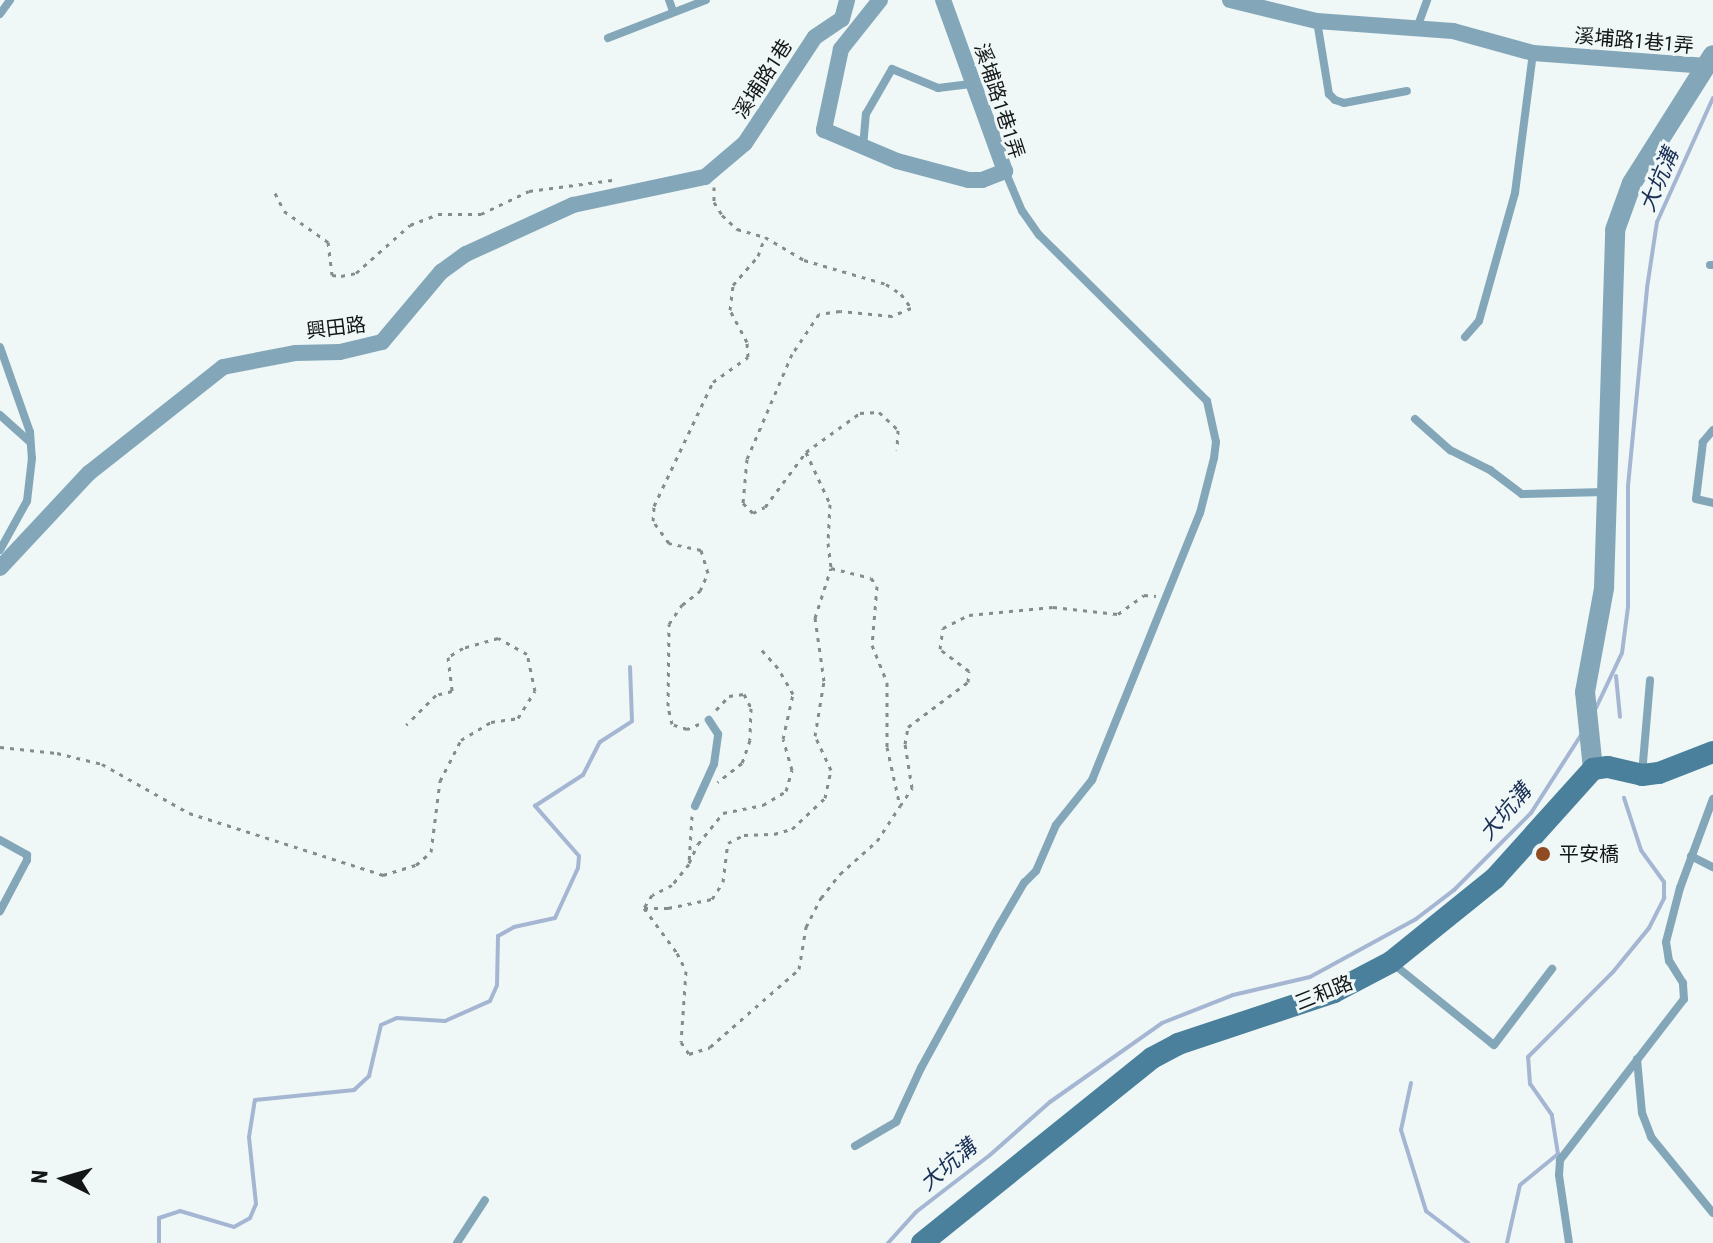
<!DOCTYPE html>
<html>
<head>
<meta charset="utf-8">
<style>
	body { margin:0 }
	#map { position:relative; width:1713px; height:1243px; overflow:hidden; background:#eff7f7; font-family:"Roboto Condensed","Noto Sans TC",sans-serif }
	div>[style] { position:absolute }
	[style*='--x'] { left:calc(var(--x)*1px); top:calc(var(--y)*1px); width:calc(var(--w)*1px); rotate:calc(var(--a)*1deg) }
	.stream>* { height:4px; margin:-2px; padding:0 2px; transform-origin:2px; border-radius:2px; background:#a5b6d3 }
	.path>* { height:3px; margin-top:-1.5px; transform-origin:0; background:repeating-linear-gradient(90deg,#868c8c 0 4px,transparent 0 10px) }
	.service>* { height:8px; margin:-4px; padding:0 4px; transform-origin:4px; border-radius:4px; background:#83a7b9 }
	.minor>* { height:16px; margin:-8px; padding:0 8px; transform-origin:8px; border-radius:8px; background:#83a7b9 }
	.tertiary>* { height:20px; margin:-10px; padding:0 10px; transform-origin:10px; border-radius:10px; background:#83a7b9 }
	.secondary>* { height:22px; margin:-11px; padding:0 11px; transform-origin:11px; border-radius:11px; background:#4a809b }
	.dots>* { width:22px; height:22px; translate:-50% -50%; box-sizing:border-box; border:4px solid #eff7f7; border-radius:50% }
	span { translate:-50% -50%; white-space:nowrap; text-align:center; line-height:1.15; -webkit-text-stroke:6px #eff7f7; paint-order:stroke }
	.street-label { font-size:20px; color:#141717 }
	.poi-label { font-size:20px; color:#141717 }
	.left { translate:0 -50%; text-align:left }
	.water-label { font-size:22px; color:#1a2f55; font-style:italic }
	.north { position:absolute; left:24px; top:1139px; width:80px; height:80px; -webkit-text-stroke:6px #eff7f7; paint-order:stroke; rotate:275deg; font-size:22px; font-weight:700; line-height:32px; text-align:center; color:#141717 }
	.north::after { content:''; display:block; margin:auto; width:28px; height:36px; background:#141717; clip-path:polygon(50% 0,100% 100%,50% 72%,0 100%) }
</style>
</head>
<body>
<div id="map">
	<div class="stream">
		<i style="--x:1616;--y:676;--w:41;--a:84.4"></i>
		<i style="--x:1595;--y:710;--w:63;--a:-64.7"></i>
		<i style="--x:1622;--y:653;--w:46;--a:-82.6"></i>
		<i style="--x:1628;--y:607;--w:121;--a:-90"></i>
		<i style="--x:1628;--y:486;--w:199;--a:-84.5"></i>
		<i style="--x:1647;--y:288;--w:67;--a:-81.4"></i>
		<i style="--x:1657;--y:222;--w:136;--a:-65.7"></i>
		<i style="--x:1411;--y:1083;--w:48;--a:102"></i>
		<i style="--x:1401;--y:1130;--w:85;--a:72.8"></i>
		<i style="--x:1426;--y:1211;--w:53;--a:37.3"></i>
		<i style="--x:159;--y:1243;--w:25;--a:-90"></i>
		<i style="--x:159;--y:1218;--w:22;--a:-18"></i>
		<i style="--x:180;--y:1211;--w:56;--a:16.5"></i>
		<i style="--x:234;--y:1227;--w:18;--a:-29"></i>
		<i style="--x:250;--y:1218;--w:15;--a:-67"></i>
		<i style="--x:256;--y:1204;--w:67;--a:-96"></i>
		<i style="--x:249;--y:1137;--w:37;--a:-81"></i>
		<i style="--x:255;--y:1100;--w:100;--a:-5.8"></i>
		<i style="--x:354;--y:1090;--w:21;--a:-43"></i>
		<i style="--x:369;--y:1076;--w:52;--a:-76.8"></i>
		<i style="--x:381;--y:1025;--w:17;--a:-24"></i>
		<i style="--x:397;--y:1018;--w:48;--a:3.6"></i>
		<i style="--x:445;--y:1021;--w:49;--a:-24"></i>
		<i style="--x:490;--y:1001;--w:17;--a:-66"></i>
		<i style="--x:497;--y:985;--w:49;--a:-88.8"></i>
		<i style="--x:498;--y:936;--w:18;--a:-29"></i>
		<i style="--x:514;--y:927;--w:42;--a:-12.4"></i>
		<i style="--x:555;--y:918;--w:55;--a:-65.3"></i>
		<i style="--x:578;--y:868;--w:12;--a:-85"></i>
		<i style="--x:579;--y:856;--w:67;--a:-131.3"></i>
		<i style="--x:535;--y:806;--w:57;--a:-32.9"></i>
		<i style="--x:583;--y:775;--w:37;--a:-63"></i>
		<i style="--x:600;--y:742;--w:38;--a:-33"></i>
		<i style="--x:632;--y:721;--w:54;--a:-92.1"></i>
		<i style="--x:888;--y:1243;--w:42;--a:-47.9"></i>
		<i style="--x:916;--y:1212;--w:93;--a:-37.6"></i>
		<i style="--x:990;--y:1155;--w:80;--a:-41.5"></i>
		<i style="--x:1050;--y:1102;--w:137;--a:-35.2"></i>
		<i style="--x:1162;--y:1023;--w:76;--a:-21.5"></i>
		<i style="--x:1233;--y:995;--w:79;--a:-13.2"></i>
		<i style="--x:1310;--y:977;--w:121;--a:-28.7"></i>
		<i style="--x:1416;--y:919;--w:48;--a:-37.3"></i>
		<i style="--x:1454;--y:890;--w:109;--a:-45"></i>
		<i style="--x:1531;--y:813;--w:93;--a:-57.3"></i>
		<i style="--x:1507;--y:1243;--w:59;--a:-77.4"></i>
		<i style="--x:1520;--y:1185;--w:49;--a:-39.2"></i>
		<i style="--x:1558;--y:1154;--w:39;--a:-99"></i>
		<i style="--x:1552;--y:1115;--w:38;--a:-125"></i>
		<i style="--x:1530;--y:1084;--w:27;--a:-94"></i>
		<i style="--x:1528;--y:1057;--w:120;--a:-45"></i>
		<i style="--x:1613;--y:972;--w:57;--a:-50.7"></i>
		<i style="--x:1649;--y:928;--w:34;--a:-63"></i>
		<i style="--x:1664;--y:898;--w:16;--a:-90"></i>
		<i style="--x:1664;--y:882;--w:39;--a:-126"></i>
		<i style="--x:1641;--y:850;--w:55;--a:-108.1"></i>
	</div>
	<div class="path">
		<i style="--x:714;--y:187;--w:15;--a:90"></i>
		<i style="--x:714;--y:202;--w:15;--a:58"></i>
		<i style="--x:722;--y:215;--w:21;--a:43"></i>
		<i style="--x:737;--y:229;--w:29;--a:16"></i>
		<i style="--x:275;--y:193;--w:20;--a:63"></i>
		<i style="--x:284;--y:211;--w:54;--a:35.2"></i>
		<i style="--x:328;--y:242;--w:33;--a:83"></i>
		<i style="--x:332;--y:275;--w:9;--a:6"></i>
		<i style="--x:341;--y:276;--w:15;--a:-11"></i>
		<i style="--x:356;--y:273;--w:72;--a:-41.6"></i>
		<i style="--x:410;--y:225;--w:30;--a:-21"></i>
		<i style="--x:438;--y:214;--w:43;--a:0"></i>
		<i style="--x:481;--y:214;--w:53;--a:-25.6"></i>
		<i style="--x:529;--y:191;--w:84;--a:-7.5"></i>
		<i style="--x:806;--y:452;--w:67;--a:-35.8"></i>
		<i style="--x:860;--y:413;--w:19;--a:-3"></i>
		<i style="--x:879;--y:412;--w:26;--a:43"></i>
		<i style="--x:898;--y:430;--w:20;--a:93"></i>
		<i style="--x:716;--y:710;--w:19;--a:-47"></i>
		<i style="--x:729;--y:696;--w:15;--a:-8"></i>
		<i style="--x:744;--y:694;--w:16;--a:63"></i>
		<i style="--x:751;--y:708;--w:32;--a:92"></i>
		<i style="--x:750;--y:740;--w:24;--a:109"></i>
		<i style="--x:742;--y:763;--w:31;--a:142"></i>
		<i style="--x:699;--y:724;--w:13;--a:157"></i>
		<i style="--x:687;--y:729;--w:16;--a:-162"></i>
		<i style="--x:672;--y:724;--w:18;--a:-103"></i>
		<i style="--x:668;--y:706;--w:82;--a:-89.3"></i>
		<i style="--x:669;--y:624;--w:23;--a:-56"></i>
		<i style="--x:682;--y:605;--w:23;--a:-38"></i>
		<i style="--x:700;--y:591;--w:20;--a:-66"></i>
		<i style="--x:708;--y:573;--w:24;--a:-107"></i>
		<i style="--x:701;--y:550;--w:33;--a:-168"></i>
		<i style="--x:669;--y:543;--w:27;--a:-126"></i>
		<i style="--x:653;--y:521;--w:15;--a:-86"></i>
		<i style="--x:654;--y:506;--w:137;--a:-64.6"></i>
		<i style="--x:713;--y:382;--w:43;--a:-35.5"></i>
		<i style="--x:748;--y:357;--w:15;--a:-94"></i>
		<i style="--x:747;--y:342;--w:36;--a:-118"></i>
		<i style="--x:730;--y:310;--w:25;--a:-83"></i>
		<i style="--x:733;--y:285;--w:38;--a:-49"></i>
		<i style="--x:758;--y:256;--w:20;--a:-70"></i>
		<i style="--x:765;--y:237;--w:45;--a:30.5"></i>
		<i style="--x:804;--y:260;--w:85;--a:16.3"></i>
		<i style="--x:886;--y:284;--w:18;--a:34"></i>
		<i style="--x:901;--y:294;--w:17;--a:54"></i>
		<i style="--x:911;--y:308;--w:21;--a:157"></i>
		<i style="--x:892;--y:316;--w:52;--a:-174.5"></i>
		<i style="--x:840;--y:311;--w:21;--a:172"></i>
		<i style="--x:819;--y:314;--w:48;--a:124"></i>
		<i style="--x:792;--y:354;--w:114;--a:113.2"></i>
		<i style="--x:747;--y:459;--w:44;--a:95.2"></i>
		<i style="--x:743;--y:503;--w:14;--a:45"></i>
		<i style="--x:753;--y:513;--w:13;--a:-27"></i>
		<i style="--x:765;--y:507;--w:69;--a:-53.3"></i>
		<i style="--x:806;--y:452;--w:57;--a:65.2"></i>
		<i style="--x:830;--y:504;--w:39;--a:93"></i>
		<i style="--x:828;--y:543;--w:25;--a:83"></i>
		<i style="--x:831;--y:568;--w:41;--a:14"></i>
		<i style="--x:871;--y:578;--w:10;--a:53"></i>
		<i style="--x:877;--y:586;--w:59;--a:94.8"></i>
		<i style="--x:872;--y:645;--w:40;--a:68"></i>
		<i style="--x:887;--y:682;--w:65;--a:90"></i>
		<i style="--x:887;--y:747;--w:60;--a:77.6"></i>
		<i style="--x:900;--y:806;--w:22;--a:-56"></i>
		<i style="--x:912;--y:788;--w:45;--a:-99"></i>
		<i style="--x:905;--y:744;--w:17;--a:-80"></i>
		<i style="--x:908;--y:727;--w:75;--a:-36.9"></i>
		<i style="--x:968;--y:682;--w:11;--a:-85"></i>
		<i style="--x:969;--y:671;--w:36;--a:-143"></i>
		<i style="--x:940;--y:649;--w:21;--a:-82"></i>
		<i style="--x:943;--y:628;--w:29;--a:-27"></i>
		<i style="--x:969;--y:615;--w:84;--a:-5.4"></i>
		<i style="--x:1053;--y:607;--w:65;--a:6.1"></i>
		<i style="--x:1118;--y:614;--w:32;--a:-36"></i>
		<i style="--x:1144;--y:595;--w:12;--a:5"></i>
		<i style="--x:0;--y:747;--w:57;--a:6"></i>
		<i style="--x:57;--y:753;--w:46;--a:13.7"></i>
		<i style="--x:102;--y:764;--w:100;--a:29.4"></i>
		<i style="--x:189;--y:813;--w:204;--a:17.7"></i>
		<i style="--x:383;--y:875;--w:34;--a:-17"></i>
		<i style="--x:416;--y:865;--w:20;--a:-41"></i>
		<i style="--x:431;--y:852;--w:72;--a:-82.8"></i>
		<i style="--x:440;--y:781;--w:46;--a:-62.9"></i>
		<i style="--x:461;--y:740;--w:35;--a:-31"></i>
		<i style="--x:491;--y:722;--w:27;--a:-8"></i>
		<i style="--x:518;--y:718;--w:32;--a:-58"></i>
		<i style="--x:535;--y:691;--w:38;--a:-102"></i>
		<i style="--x:527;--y:654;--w:33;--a:-151"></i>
		<i style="--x:498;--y:638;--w:36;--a:164"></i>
		<i style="--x:463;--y:648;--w:17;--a:149"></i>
		<i style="--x:448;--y:657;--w:34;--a:83"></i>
		<i style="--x:452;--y:691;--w:16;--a:166"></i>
		<i style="--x:436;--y:695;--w:42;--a:135"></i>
		<i style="--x:692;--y:816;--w:48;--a:93.6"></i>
		<i style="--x:689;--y:864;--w:27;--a:129"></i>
		<i style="--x:672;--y:885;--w:22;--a:153"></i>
		<i style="--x:652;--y:895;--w:15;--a:122"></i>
		<i style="--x:644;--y:908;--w:56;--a:53.7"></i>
		<i style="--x:677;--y:953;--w:20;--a:63"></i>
		<i style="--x:686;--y:971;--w:71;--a:94"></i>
		<i style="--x:681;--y:1042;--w:14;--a:56"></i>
		<i style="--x:689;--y:1054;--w:22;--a:-18"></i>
		<i style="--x:710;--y:1047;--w:118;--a:-41.2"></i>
		<i style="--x:799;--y:969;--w:43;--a:-80.5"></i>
		<i style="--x:806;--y:927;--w:33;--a:-63"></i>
		<i style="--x:821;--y:898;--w:31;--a:-52"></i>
		<i style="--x:840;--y:874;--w:50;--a:-41.7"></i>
		<i style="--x:877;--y:841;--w:42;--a:-56.7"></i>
		<i style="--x:689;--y:863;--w:21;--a:-65"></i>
		<i style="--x:698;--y:844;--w:40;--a:-51"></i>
		<i style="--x:723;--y:813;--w:41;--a:-11.3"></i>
		<i style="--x:763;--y:805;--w:27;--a:-31"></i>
		<i style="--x:786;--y:791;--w:22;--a:-74"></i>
		<i style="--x:792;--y:770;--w:32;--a:-106"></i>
		<i style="--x:783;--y:739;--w:46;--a:-77.5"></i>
		<i style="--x:793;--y:694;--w:30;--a:-120"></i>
		<i style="--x:778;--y:668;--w:25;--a:-132"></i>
		<i style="--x:644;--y:908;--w:24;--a:0"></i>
		<i style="--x:668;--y:908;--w:45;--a:-11.6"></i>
		<i style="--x:712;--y:899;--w:20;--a:-57"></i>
		<i style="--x:723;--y:882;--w:39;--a:-83"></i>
		<i style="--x:728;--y:843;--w:18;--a:-27"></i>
		<i style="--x:744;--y:835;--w:30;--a:-2"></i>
		<i style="--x:774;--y:834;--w:19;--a:-16"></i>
		<i style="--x:792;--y:829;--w:45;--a:-43.2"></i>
		<i style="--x:825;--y:798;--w:29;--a:-78"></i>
		<i style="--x:831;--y:770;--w:38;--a:-115"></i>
		<i style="--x:815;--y:736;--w:56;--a:-80.7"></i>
		<i style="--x:824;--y:681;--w:64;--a:-98.1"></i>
		<i style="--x:815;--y:618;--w:52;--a:-72.3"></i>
	</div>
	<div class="service">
		<i style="--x:669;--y:0;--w:12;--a:70"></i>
		<i style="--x:0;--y:14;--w:17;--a:-54"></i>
		<i style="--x:1317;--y:21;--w:74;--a:80.7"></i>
		<i style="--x:1329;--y:94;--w:8;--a:45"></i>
		<i style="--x:1335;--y:100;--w:9;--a:18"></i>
		<i style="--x:1344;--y:103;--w:64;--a:-10.8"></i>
		<i style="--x:1417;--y:28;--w:30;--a:-70"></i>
		<i style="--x:608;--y:38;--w:105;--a:-21.2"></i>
		<i style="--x:863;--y:147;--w:33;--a:-85"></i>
		<i style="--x:866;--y:114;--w:52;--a:-60"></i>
		<i style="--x:892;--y:69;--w:50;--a:22.4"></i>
		<i style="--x:938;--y:88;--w:35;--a:-7"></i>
		<i style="--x:1710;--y:265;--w:3;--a:0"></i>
		<i style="--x:1465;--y:337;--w:21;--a:-49"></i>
		<i style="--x:1479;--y:321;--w:133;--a:-74.3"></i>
		<i style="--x:1515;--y:193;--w:141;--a:-82.7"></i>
		<i style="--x:0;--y:347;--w:90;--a:70.6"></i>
		<i style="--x:30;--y:432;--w:26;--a:86"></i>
		<i style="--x:32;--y:458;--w:43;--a:96.6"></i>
		<i style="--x:27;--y:501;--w:56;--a:118.9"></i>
		<i style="--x:0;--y:415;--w:39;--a:42"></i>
		<i style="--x:1415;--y:419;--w:47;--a:41.5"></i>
		<i style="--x:1450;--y:450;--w:45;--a:26.6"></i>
		<i style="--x:1490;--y:470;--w:40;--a:37"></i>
		<i style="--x:1522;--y:494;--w:83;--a:-1.4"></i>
		<i style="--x:1713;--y:430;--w:16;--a:130"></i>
		<i style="--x:1703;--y:442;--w:57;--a:97"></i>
		<i style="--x:1696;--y:499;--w:17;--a:13"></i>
		<i style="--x:1642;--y:774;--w:94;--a:-85.1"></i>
		<i style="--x:695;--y:806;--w:46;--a:-65.7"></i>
		<i style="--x:714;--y:764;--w:30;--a:-82"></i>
		<i style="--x:718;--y:734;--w:17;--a:-123"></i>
		<i style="--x:0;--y:840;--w:31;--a:29"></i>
		<i style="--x:27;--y:855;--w:5;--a:90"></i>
		<i style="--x:27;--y:860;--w:58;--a:117.9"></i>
		<i style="--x:1691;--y:856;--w:25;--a:27"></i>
		<i style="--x:1391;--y:962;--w:132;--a:38.9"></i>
		<i style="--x:1494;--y:1045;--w:96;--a:-52.7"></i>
		<i style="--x:1637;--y:1059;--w:54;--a:84.7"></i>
		<i style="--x:1642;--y:1113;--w:26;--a:69"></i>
		<i style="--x:1651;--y:1137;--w:98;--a:50.8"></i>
		<i style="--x:855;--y:1146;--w:48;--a:-30.3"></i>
		<i style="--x:896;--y:1122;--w:60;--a:-65.2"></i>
		<i style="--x:921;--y:1068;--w:164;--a:-61.3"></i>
		<i style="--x:1000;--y:924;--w:48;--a:-59.7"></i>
		<i style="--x:1024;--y:883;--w:17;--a:-45"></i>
		<i style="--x:1036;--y:871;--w:50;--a:-66.5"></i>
		<i style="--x:1056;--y:825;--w:58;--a:-51.3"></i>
		<i style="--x:1092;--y:780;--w:288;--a:-68"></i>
		<i style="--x:1200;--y:513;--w:57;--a:-75.7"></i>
		<i style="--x:1214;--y:458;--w:16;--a:-83"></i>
		<i style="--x:1216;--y:442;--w:42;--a:-102.4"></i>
		<i style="--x:1207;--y:401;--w:236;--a:-135.3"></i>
		<i style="--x:1039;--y:235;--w:29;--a:-125"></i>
		<i style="--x:1022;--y:211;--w:43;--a:-113"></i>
		<i style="--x:457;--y:1243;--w:51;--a:-56.9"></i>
		<i style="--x:1569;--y:1243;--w:69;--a:-98.4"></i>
		<i style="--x:1559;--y:1175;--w:15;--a:-86"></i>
		<i style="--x:1560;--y:1160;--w:203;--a:-52.4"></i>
		<i style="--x:1684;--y:999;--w:16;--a:-94"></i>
		<i style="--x:1683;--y:983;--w:26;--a:-122"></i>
		<i style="--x:1669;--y:961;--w:19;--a:-99"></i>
		<i style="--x:1666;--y:942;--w:56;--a:-75.5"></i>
		<i style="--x:1680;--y:888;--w:95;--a:-69.7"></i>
	</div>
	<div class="minor">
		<i style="--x:880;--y:0;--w:63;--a:128.5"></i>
		<i style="--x:841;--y:49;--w:83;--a:101.9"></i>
		<i style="--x:824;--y:130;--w:79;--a:23"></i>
		<i style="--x:897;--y:161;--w:74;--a:14.8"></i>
		<i style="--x:969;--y:180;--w:13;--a:0"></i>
		<i style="--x:982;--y:180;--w:25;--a:-21"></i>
		<i style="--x:1005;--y:171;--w:182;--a:-109.9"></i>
		<i style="--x:1230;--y:0;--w:89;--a:13.6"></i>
		<i style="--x:1317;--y:21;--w:136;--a:4.2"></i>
		<i style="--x:1453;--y:31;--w:83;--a:15.4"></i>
		<i style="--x:1533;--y:53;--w:171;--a:4.3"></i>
		<i style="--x:0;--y:568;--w:130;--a:-46.9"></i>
		<i style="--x:89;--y:473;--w:171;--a:-38.3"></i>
		<i style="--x:223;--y:367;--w:73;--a:-11"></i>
		<i style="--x:295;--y:353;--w:45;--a:-1.3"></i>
		<i style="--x:340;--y:352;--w:43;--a:-13.4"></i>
		<i style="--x:382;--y:342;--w:92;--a:-49.9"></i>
		<i style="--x:441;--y:272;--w:31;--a:-36"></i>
		<i style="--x:466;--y:254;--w:118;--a:-24.6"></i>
		<i style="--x:573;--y:205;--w:135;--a:-12"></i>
		<i style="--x:705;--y:177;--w:52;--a:-40.4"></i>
		<i style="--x:745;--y:143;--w:127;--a:-56.6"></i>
		<i style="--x:815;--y:37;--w:32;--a:-34"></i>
		<i style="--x:842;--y:19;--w:20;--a:-75"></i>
	</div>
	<div class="tertiary">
		<i style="--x:1593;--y:769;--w:77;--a:-95.9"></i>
		<i style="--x:1585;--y:692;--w:106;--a:-79.6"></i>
		<i style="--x:1604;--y:588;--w:358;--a:-88.2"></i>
		<i style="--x:1615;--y:230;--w:50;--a:-70.1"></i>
		<i style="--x:1632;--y:183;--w:151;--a:-57.7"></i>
	</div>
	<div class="secondary">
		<i style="--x:922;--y:1243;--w:295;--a:-38.8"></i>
		<i style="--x:1152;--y:1058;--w:30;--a:-28"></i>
		<i style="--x:1178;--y:1044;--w:164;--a:-18.4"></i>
		<i style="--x:1334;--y:992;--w:64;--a:-27.8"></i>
		<i style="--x:1391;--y:962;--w:134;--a:-38.9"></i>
		<i style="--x:1495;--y:878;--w:147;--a:-48"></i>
		<i style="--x:1593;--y:769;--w:15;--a:-8"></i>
		<i style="--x:1608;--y:767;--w:35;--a:13"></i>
		<i style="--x:1642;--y:775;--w:17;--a:-7"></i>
		<i style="--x:1659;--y:773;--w:58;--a:-21.3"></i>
	</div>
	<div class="dots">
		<i style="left:1543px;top:854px;background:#904b22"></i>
	</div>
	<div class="street-label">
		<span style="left:1634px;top:41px;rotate:5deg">溪埔路1巷1弄</span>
		<span style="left:763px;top:79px;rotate:-57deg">溪埔路1巷</span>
		<span style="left:999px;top:101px;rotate:72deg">溪埔路1巷1弄</span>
		<span style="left:336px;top:328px;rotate:-7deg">興田路</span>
		<span style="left:1324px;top:993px;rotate:-22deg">三和路</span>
	</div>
	<div class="poi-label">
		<span class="left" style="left:1559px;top:854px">平安橋</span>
	</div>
	<div class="water-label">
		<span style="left:1659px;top:180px;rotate:-67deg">大坑溝</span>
		<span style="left:1505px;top:812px;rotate:-49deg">大坑溝</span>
		<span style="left:948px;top:1165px;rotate:-40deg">大坑溝</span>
	</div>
	<div class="north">N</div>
</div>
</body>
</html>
